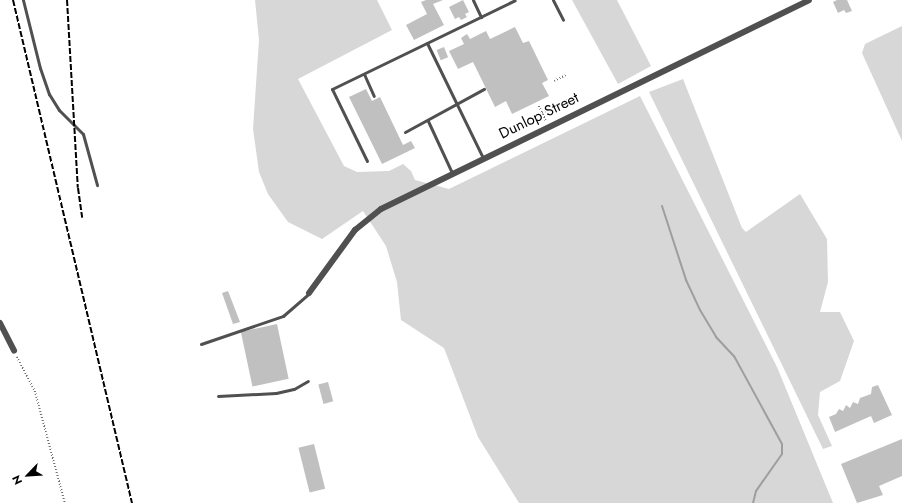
<!DOCTYPE html>
<html>
<head>
<meta charset="utf-8">
<style>
	body { margin:0 }
	#map { position:relative; width:902px; height:503px; overflow:hidden; background:#fff; font-family:Jost,sans-serif }
	div>[style] { position:absolute }
	[style*='--x'] { left:calc(var(--x)*1px); top:calc(var(--y)*1px); width:calc(var(--w)*1px); rotate:calc(var(--a)*1deg) }
	.green>* { inset:0; background:#d7d7d7 }
	.stream>* { height:2px; margin:-1px; padding:0 1px; transform-origin:1px; border-radius:1px; background:#9e9e9e }
	.building>* { inset:0; background:#c0c0c0; transform-origin:0 0 }
	.path>* { height:1.5px; margin-top:-0.75px; transform-origin:0; background:repeating-linear-gradient(90deg,#727272 0 1px,transparent 0 3px) }
	.lane>* { height:3px; margin:-1.5px; padding:0 1.5px; transform-origin:1.5px; border-radius:1.5px; background:#505050 }
	.street>* { height:6px; margin:-3px; padding:0 3px; transform-origin:3px; border-radius:3px; background:#505050 }
	.rail>* { height:2px; margin-top:-1px; transform-origin:0; background:repeating-linear-gradient(90deg,#000 0 6px,transparent 0 8px) }
	span { translate:-50% -50%; white-space:nowrap; text-align:center; line-height:1.15; -webkit-text-stroke:3px #fff; paint-order:stroke }
	.street-label { font-size:15px; color:#000 }
	.north { position:absolute; left:8px; top:455px; width:40px; height:40px; -webkit-text-stroke:3px #fff; paint-order:stroke; rotate:245deg; font-size:11px; font-weight:700; line-height:16px; text-align:center; color:#000 }
	.north::after { content:''; display:block; margin:auto; width:14px; height:18px; background:#000; clip-path:polygon(50% 0,100% 100%,50% 72%,0 100%) }
</style>
</head>
<body>
<div id="map">
	<div class="green">
		<i style="clip-path:polygon(255px 0,377px 0,392px 30px,298px 79px,344px 166px,357px 172px,389px 171px,403px 164px,411px 171px,415px 180px,449px 189px,640px 96px,777px 367px,833px 503px,519px 503px,478px 437px,444px 348px,401px 320px,397px 282px,386px 246px,363px 211px,322px 239px,288px 222px,268px 194px,259px 172px,253px 129px,259px 40px)"></i>
		<i style="clip-path:polygon(572px 0,617px 0,651px 66px,618px 84px)"></i>
		<i style="clip-path:polygon(902px 26px,902px 141px,862px 53px,865px 44px)"></i>
		<i style="clip-path:polygon(683px 79px,742px 228px,746px 232px,800px 194px,827px 239px,828px 282px,820px 312px,840px 312px,854px 341px,840px 381px,820px 392px,818px 415px,832px 446px,823px 449px,649px 92px)"></i>
	</div>
	<div class="stream">
		<i style="--x:662;--y:206;--w:78;--a:72"></i>
		<i style="--x:686;--y:280;--w:33;--a:65"></i>
		<i style="--x:700;--y:310;--w:31;--a:59"></i>
		<i style="--x:716;--y:337;--w:26;--a:47"></i>
		<i style="--x:734;--y:356;--w:100;--a:61.4"></i>
		<i style="--x:782;--y:444;--w:10;--a:90"></i>
		<i style="--x:782;--y:454;--w:45;--a:125.1"></i>
		<i style="--x:756;--y:491;--w:12;--a:104"></i>
	</div>
	<div class="building">
		<i style="clip-path:polygon(426px 0,443px 0,433px 4px,444px 25px,414px 40px,406px 25px,427px 14px,421px 2px)"></i>
		<i style="clip-path:polygon(463px 0,469px 12px,465px 14px,467px 17px,461px 20px,459px 17px,455px 19px,449px 7px)"></i>
		<i style="clip-path:polygon(837px 0,847px 0,852px 11px,846px 13px,844px 10px,838px 13px,833px 2px)"></i>
		<i style="clip-path:polygon(515px 27px,523px 43px,529px 41px,548px 80px,542px 83px,549px 96px,512px 114px,506px 101px,495px 107px,473px 62px,458px 69px,449px 51px,464px 44px,461px 38px,467px 34px,470px 39px,486px 31px,490px 39px)"></i>
		<i style="left:444px;top:47px;width:11px;height:8px;rotate:68deg"></i>
		<i style="clip-path:polygon(366px 89px,372px 101px,380px 97px,403px 145px,411px 141px,415px 148px,382px 164px,349px 97px)"></i>
		<i style="clip-path:polygon(228px 291px,240px 322px,233px 324px,222px 293px)"></i>
		<i style="left:277px;top:324px;width:56px;height:37px;rotate:78deg"></i>
		<i style="left:328px;top:382px;width:20px;height:10px;rotate:75deg"></i>
		<i style="clip-path:polygon(878px 385px,892px 415px,874px 423px,871px 416px,835px 432px,829px 417px,836px 414px,839px 409px,843px 411px,846px 405px,850px 408px,853px 402px,858px 404px,860px 398px,871px 394px,872px 387px)"></i>
		<i style="clip-path:polygon(902px 439px,902px 476px,879px 486px,883px 495px,857px 503px,841px 464px)"></i>
		<i style="left:314px;top:444px;width:46px;height:16px;rotate:76deg"></i>
	</div>
	<div class="path">
		<i style="--x:554;--y:81;--w:13;--a:-27"></i>
		<i style="--x:539;--y:106;--w:17;--a:65"></i>
		<i style="--x:542;--y:113;--w:38;--a:-27"></i>
		<i style="--x:17;--y:357;--w:38;--a:62"></i>
		<i style="--x:35;--y:391;--w:116;--a:75"></i>
	</div>
	<div class="lane">
		<i style="--x:23;--y:0;--w:70;--a:76"></i>
		<i style="--x:40;--y:68;--w:28;--a:71"></i>
		<i style="--x:49;--y:94;--w:19;--a:58"></i>
		<i style="--x:59;--y:110;--w:34;--a:45"></i>
		<i style="--x:83;--y:134;--w:53;--a:74.6"></i>
		<i style="--x:473;--y:0;--w:19;--a:65"></i>
		<i style="--x:553;--y:0;--w:22;--a:63"></i>
		<i style="--x:427;--y:43;--w:128;--a:64"></i>
		<i style="--x:364;--y:74;--w:24;--a:66"></i>
		<i style="--x:428;--y:121;--w:57;--a:65.2"></i>
		<i style="--x:405;--y:132;--w:90;--a:-28.6"></i>
		<i style="--x:367;--y:161;--w:80;--a:-115.9"></i>
		<i style="--x:332;--y:89;--w:203;--a:-25.9"></i>
		<i style="--x:201;--y:344;--w:87;--a:-18.9"></i>
		<i style="--x:283;--y:316;--w:35;--a:-41"></i>
		<i style="--x:218;--y:396;--w:58;--a:-3"></i>
		<i style="--x:276;--y:393;--w:18;--a:-13"></i>
		<i style="--x:294;--y:389;--w:16;--a:-30"></i>
	</div>
	<div class="street">
		<i style="--x:309;--y:293;--w:78;--a:-53.9"></i>
		<i style="--x:355;--y:230;--w:33;--a:-39"></i>
		<i style="--x:381;--y:209;--w:476;--a:-26"></i>
		<i style="--x:0;--y:323;--w:31;--a:63"></i>
	</div>
	<div class="rail">
		<i style="--x:13;--y:0;--w:517;--a:76.69"></i>
		<i style="--x:67;--y:0;--w:188;--a:86.7"></i>
		<i style="--x:78;--y:188;--w:30;--a:82"></i>
	</div>
	<div class="street-label">
		<span style="left:539px;top:116px;rotate:-26deg">Dunlop Street</span>
	</div>
	<div class="north">N</div>
</div>
</body>
</html>
